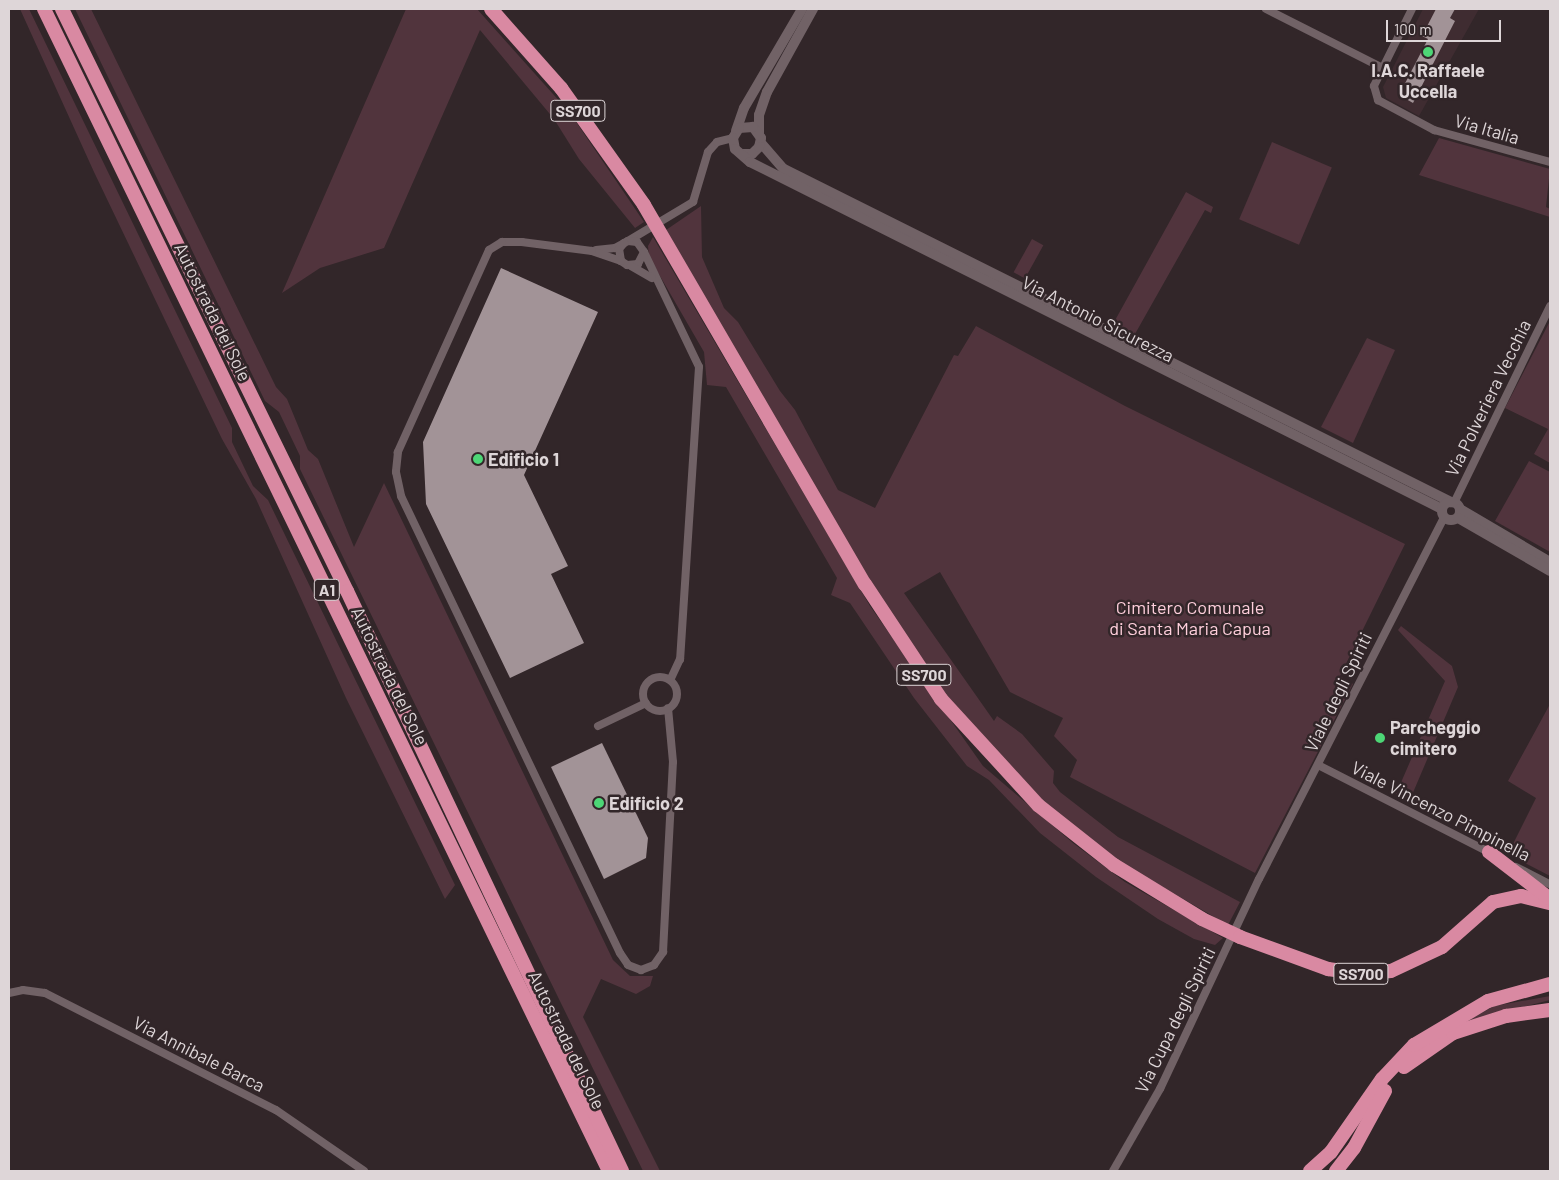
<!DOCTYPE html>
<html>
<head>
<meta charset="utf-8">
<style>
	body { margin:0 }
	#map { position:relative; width:1559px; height:1180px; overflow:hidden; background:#322629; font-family:Barlow,sans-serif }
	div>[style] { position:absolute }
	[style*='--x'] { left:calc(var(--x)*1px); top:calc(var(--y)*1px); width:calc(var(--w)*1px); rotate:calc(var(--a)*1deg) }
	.built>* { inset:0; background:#3f2c31 }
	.green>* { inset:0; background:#51343d; transform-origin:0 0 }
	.building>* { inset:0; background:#a29397 }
	.street>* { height:8px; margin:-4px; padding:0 4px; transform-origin:4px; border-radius:4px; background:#716266 }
	.street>.ring { margin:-4px; padding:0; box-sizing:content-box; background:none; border:8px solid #716266; border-radius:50% }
	.secondary>* { height:10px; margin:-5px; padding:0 5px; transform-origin:5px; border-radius:5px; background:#716266 }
	.secondary>.ring { margin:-5px; padding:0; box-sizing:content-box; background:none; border:10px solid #716266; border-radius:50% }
	.highway>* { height:14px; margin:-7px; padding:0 7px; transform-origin:7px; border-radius:7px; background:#d989a2 }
	.dots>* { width:14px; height:14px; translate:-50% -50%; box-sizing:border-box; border:2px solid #322629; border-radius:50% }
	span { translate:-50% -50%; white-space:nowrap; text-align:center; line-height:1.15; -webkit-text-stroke:5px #322629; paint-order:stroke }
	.shield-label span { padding:1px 4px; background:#322629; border:1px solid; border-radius:4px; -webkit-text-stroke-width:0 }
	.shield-label { font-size:16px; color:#ded6d8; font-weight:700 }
	.poi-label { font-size:18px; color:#ded6d8; font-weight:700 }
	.left { translate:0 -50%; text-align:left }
	.street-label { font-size:18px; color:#ded6d8 }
	.park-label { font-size:18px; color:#ffcfdc }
	.frame { position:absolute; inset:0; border:10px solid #ded6d8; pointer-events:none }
	.scale { position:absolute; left:1386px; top:20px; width:115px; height:22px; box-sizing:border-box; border:2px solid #ded6d8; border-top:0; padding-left:6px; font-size:15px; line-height:18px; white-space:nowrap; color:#ded6d8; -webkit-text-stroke:4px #322629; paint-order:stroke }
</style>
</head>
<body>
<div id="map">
	<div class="built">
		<i style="clip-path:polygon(1423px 9px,1479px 9px,1419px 116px,1386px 98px,1383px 87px)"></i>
	</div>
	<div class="green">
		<i style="clip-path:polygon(20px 9px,29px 9px,232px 428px,232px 442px,253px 486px,268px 500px,455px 885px,445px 899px,346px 698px,256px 499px,222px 439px,94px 172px)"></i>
		<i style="clip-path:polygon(75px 9px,91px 9px,276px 387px,287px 399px,308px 450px,318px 459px,354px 547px,384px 483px,613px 960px,630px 976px,653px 976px,650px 986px,636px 994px,601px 979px,583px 1017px,660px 1171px,643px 1171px,300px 469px,300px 456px,279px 412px,265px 401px)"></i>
		<i style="clip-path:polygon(406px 9px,477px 9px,570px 113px,644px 222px,635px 228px,579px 159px,554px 119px,480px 30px,384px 248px,320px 268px,282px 293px)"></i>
		<i style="clip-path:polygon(1439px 138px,1550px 169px,1546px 207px,1550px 209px,1550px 217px,1419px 175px)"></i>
		<i style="left:1272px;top:142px;width:65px;height:84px;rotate:23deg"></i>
		<i style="clip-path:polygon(1186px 192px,1213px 207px,1211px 213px,1205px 210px,1135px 334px,1113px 324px)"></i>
		<i style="clip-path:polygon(701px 206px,702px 257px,724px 308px,738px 322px,780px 391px,795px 410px,838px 490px,875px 508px,954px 355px,958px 356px,976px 326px,1125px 406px,1405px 544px,1340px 676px,1353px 684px,1255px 873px,1070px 777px,1077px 760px,1054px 736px,1063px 718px,1010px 692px,940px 572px,904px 593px,994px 721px,997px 716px,1022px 734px,1054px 771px,1053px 783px,1060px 792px,1118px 837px,1240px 902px,1228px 925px,1120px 862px,1056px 813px,981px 738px,931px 676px,886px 609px,666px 230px)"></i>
		<i style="clip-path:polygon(653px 237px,870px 606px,983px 766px,1073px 843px,1125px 882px,1223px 938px,1215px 945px,1194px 939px,1158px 919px,1096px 877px,1040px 833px,989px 780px,967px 766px,914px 698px,850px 603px,831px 595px,837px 578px,726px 387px,707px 385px,704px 352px,649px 257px,648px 246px)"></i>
		<i style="left:1032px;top:239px;width:13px;height:38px;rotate:29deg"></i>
		<i style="clip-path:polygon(1550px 321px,1550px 463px,1534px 454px,1548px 429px,1505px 408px)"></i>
		<i style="clip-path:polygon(1367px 338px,1395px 350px,1353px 443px,1321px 427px)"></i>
		<i style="clip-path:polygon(1529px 461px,1550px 472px,1550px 552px,1495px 521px)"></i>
		<i style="clip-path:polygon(1401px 626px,1452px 666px,1458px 687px,1409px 802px,1396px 794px,1445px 681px,1398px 630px)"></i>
		<i style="clip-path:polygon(1550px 704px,1550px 876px,1508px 854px,1536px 798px,1508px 781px)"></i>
		<i style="clip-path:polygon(1550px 996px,1550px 1000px,1466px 1022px,1494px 1006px)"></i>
	</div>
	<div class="building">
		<i style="clip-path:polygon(1436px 9px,1455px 9px,1450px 18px,1455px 21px,1413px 103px,1399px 95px,1428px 39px,1422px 36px)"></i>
		<i style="clip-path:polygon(501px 268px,598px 312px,524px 475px,568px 566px,551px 574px,584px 643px,510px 678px,426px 504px,423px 442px)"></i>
		<i style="clip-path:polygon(602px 743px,648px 838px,646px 858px,604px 879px,551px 767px)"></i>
	</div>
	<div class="street">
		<i style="--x:1266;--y:9;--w:131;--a:26.8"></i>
		<i style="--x:1412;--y:9;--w:86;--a:116.3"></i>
		<i style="--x:1374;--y:86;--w:15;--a:74"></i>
		<i style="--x:1378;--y:100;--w:64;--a:28.2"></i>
		<i style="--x:1434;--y:130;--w:120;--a:15.4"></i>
		<i style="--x:628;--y:241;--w:76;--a:-31"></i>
		<i style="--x:693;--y:202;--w:52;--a:-73.3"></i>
		<i style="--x:708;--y:152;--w:13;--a:-48"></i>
		<i style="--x:717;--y:142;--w:16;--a:-14"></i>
		<i style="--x:596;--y:250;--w:19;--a:-6"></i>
		<i style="--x:615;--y:248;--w:10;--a:-29"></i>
		<i style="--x:624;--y:243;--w:4;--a:-27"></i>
		<i style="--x:628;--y:241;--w:9;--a:6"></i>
		<i style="--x:637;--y:242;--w:12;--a:55"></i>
		<i style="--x:644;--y:252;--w:13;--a:117"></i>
		<i style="--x:638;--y:264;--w:11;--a:175"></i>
		<i style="--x:627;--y:265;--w:7;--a:-146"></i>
		<i style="--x:621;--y:261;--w:12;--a:-99"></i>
		<i style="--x:619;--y:249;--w:8;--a:-50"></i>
		<i style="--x:644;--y:252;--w:127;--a:64.4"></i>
		<i style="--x:699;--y:367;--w:293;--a:93.7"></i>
		<i style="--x:680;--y:659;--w:23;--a:115"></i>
		<i style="--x:621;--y:261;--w:31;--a:-161"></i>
		<i style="--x:592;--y:251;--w:71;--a:-172.7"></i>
		<i style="--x:522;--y:242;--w:20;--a:180"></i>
		<i style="--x:502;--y:242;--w:15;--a:148"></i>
		<i style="--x:489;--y:250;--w:222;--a:114.3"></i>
		<i style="--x:398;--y:452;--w:20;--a:96"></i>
		<i style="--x:396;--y:472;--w:25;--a:78"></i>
		<i style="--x:401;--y:496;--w:507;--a:64.4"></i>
		<i style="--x:620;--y:953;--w:14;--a:56"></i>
		<i style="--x:628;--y:965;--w:14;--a:21"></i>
		<i style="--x:641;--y:970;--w:14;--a:-21"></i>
		<i style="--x:654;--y:965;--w:16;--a:-55"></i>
		<i style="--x:663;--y:952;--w:190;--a:-87"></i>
		<i style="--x:673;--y:762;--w:54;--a:-95.3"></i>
		<i style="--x:631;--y:266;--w:24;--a:30"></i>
		<i style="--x:1454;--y:503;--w:219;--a:-64"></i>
		<i class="ring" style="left:643px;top:677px;width:26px;height:26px"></i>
		<i style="--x:598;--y:726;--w:53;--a:-25.6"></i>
		<i style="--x:1318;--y:765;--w:194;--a:27"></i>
		<i style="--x:1516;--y:867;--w:38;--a:27"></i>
		<i style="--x:9;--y:993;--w:14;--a:-12"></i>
		<i style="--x:23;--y:990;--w:22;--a:8"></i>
		<i style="--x:45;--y:993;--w:259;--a:26.9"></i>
		<i style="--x:276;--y:1110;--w:107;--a:34.7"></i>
		<i style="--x:1113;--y:1171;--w:95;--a:-60.2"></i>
		<i style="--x:1160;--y:1089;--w:232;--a:-64.8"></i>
		<i style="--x:1259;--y:879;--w:406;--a:-62.9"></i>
	</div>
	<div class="secondary">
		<i style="--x:736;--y:131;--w:24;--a:-71"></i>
		<i style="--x:744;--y:108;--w:115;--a:-59.6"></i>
		<i style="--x:759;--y:134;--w:19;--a:-90"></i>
		<i style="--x:759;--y:115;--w:24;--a:-71"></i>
		<i style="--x:767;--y:92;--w:95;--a:-61"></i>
		<i style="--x:761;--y:143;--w:35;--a:49"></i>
		<i style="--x:784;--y:169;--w:746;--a:26.53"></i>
		<i style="--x:742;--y:154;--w:10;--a:0"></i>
		<i style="--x:752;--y:154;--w:10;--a:-45"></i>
		<i style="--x:759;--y:147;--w:9;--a:-77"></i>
		<i style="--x:761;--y:138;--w:14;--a:-126"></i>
		<i style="--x:753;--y:127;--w:14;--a:176"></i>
		<i style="--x:739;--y:128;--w:12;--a:121"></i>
		<i style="--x:733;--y:138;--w:11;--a:80"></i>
		<i style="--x:735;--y:149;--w:20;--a:41"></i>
		<i style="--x:750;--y:162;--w:774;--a:26.63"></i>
		<i class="ring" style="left:1442px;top:502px;width:8px;height:8px"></i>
		<i style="--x:1460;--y:509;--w:104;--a:30.5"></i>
		<i style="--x:1458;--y:518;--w:106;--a:29.9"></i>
	</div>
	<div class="highway">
		<i style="--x:44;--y:9;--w:1292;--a:64.07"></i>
		<i style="--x:62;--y:9;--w:648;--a:63.91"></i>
		<i style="--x:347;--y:591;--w:642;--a:64.63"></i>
		<i style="--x:491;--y:9;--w:106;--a:48.5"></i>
		<i style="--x:561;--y:88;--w:143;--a:54.6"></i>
		<i style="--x:644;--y:205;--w:439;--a:59.8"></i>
		<i style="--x:865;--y:584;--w:138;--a:56.5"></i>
		<i style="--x:941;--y:699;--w:144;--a:47.5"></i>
		<i style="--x:1038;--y:805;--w:97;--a:38.3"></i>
		<i style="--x:1114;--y:865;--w:103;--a:31.5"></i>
		<i style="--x:1202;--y:919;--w:42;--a:25.3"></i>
		<i style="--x:1240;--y:937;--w:94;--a:20"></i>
		<i style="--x:1328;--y:969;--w:34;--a:8"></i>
		<i style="--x:1362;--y:974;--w:29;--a:-6"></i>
		<i style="--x:1391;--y:971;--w:56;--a:-25.2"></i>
		<i style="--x:1442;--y:947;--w:68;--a:-41.4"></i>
		<i style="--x:1493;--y:902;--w:29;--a:-12"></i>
		<i style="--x:1521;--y:896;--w:30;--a:14"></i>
		<i style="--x:1489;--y:852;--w:77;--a:37.6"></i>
		<i style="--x:1404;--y:1067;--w:60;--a:-34.8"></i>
		<i style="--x:1453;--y:1033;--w:56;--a:-17.8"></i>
		<i style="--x:1506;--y:1016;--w:44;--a:-7.8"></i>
		<i style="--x:1310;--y:1171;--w:28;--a:-42"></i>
		<i style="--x:1331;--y:1152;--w:89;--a:-55.1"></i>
		<i style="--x:1382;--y:1079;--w:47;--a:-46.7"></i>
		<i style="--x:1414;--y:1045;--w:86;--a:-30.7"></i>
		<i style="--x:1488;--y:1001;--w:64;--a:-15.3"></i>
		<i style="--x:1336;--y:1171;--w:29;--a:-52"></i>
		<i style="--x:1354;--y:1148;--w:65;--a:-61.5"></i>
	</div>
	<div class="dots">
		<i style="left:1428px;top:52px;background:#4dd676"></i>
		<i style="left:478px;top:459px;background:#4dd676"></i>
		<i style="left:1380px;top:738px;background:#4dd676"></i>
		<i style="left:599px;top:803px;background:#4dd676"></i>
	</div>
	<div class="shield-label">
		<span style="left:578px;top:111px">SS700</span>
		<span style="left:327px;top:590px">A1</span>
		<span style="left:924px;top:675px">SS700</span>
		<span style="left:1361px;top:974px">SS700</span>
	</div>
	<div class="poi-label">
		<span style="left:1428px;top:81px">I.A.C. Raffaele<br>Uccella</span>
		<span class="left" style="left:488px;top:459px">Edificio 1</span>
		<span class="left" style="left:1390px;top:738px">Parcheggio<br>cimitero</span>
		<span class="left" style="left:609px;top:803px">Edificio 2</span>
	</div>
	<div class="street-label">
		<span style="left:1487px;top:129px;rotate:16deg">Via Italia</span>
		<span style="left:213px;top:312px;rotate:64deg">Autostrada del Sole</span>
		<span style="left:1098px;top:319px;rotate:27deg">Via Antonio Sicurezza</span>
		<span style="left:1488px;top:398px;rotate:-64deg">Via Polveriera Vecchia</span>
		<span style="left:390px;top:676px;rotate:64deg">Autostrada del Sole</span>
		<span style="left:1338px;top:692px;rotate:-64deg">Viale degli Spiriti</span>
		<span style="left:1441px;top:811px;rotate:27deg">Viale Vincenzo Pimpinella</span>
		<span style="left:1175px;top:1020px;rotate:-64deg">Via Cupa degli Spiriti</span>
		<span style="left:567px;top:1040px;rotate:64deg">Autostrada del Sole</span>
		<span style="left:199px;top:1054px;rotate:27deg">Via Annibale Barca</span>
	</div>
	<div class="park-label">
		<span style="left:1190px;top:618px">Cimitero Comunale<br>di Santa Maria Capua</span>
	</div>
	<div class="frame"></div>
	<div class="scale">100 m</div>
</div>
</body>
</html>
